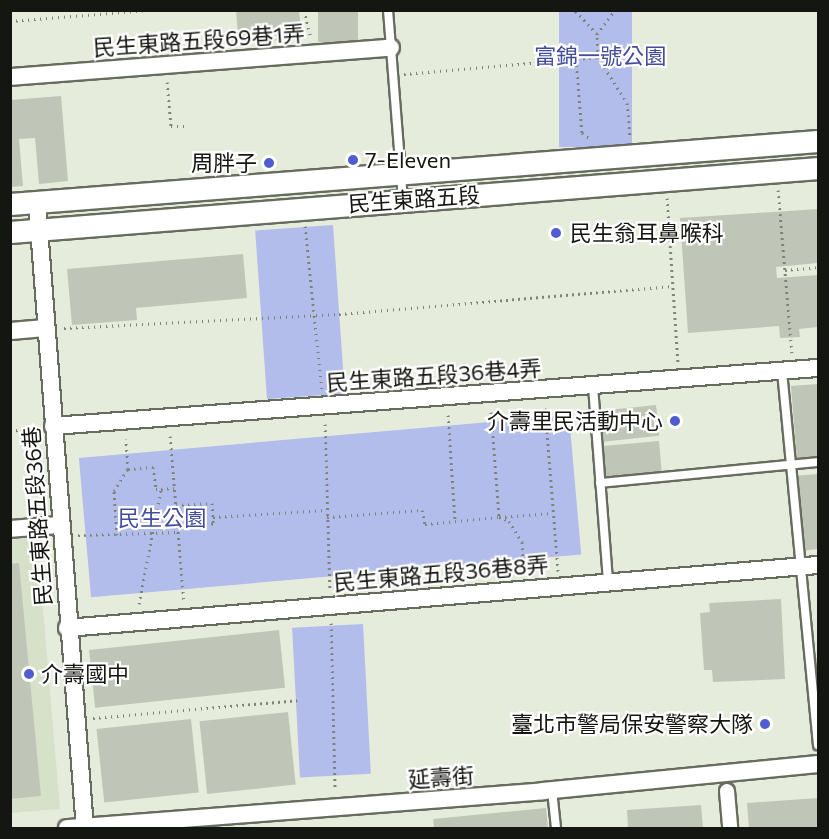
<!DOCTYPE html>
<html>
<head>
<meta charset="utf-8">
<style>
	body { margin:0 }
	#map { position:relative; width:829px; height:839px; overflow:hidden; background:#e5ecdc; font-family:Commissioner,"Noto Sans TC",sans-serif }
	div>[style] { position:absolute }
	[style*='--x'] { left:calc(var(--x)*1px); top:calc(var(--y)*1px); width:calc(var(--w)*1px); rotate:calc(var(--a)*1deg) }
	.built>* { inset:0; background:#d7e1ca }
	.green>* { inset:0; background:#b2bdec; transform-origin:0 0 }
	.building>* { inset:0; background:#c0c6b7; transform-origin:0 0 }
	.path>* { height:3px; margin-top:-1.5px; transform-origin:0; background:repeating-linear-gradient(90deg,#7f8479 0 1.5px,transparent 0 6px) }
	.roads { filter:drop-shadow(2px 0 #676c5f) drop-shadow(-2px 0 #676c5f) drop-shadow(0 2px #676c5f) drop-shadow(0 -2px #676c5f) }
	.service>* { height:8px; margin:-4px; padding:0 4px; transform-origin:4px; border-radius:4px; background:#fff }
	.pedestrian>* { height:14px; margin:-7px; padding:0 7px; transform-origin:7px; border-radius:7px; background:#fff }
	.minor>* { height:16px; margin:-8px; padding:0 8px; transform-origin:8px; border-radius:8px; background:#fff }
	.tertiary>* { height:21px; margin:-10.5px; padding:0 10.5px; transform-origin:10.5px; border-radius:10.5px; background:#fff }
	.dots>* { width:16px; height:16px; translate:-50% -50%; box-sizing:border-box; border:3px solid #fff; border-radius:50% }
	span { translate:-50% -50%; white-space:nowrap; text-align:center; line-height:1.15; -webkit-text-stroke:4.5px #fff; paint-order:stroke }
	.street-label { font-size:22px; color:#141611 }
	.park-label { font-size:22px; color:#424c9e }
	.poi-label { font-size:22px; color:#141611 }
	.left { translate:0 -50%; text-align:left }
	.right { translate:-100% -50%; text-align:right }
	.frame { position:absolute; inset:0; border:12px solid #141611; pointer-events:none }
</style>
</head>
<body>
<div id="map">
	<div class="built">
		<i style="clip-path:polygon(37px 537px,60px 809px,11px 813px,11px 540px)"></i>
	</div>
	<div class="green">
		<i style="left:559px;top:11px;width:73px;height:136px"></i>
		<i style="left:333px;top:225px;width:169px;height:78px;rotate:86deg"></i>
		<i style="left:569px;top:415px;width:140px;height:492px;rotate:85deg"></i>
		<i style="left:363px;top:624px;width:150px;height:71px;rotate:87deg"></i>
	</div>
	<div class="building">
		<i style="clip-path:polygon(236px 10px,299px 10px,302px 39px,265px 41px,264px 33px,238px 36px)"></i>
		<i style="left:318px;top:10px;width:40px;height:32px"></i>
		<i style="clip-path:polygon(61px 96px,68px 181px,39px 184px,35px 138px,19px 139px,23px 186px,10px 187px,10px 100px)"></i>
		<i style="clip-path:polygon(818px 209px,818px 263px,776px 267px,777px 278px,818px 275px,818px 327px,799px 329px,800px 337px,780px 338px,779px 326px,688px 333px,680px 218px)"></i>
		<i style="clip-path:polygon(243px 254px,247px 298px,136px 308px,137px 320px,72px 325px,67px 269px)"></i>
		<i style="clip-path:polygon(818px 384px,818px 460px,797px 461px,791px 386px)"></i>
		<i style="left:656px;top:405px;width:31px;height:56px;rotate:84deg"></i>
		<i style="left:659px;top:441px;width:33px;height:59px;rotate:85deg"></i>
		<i style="clip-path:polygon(818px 474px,818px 549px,800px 551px,793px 476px)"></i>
		<i style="clip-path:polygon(19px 563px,41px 796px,10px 799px,10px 564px)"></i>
		<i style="clip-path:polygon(781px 599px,785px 679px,713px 682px,712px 670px,704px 670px,700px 613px,710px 612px,709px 603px)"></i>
		<i style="left:279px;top:630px;width:58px;height:191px;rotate:84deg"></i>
		<i style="clip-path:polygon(814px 658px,818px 658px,818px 688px,817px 688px)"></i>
		<i style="left:288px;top:712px;width:73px;height:89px;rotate:84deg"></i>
		<i style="left:191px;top:719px;width:74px;height:95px;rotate:84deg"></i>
		<i style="clip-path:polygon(818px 798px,818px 828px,749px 828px,747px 803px)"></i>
		<i style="clip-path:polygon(701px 805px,703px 828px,628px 828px,627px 810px)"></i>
		<i style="clip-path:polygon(546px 808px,548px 828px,434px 828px,433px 819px)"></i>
	</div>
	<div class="path">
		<i style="--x:304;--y:10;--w:29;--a:76"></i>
		<i style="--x:10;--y:21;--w:139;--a:-4.5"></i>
		<i style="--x:597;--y:34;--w:30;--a:-53"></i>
		<i style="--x:598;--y:57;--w:54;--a:57.8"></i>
		<i style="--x:627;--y:103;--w:33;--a:85"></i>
		<i style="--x:576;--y:59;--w:74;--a:85.4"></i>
		<i style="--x:582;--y:133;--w:11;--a:34"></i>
		<i style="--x:404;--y:74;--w:195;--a:-5"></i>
		<i style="--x:598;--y:57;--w:23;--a:-92"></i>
		<i style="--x:597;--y:34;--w:33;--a:-133"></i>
		<i style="--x:167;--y:82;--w:44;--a:84.8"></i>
		<i style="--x:171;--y:126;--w:18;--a:0"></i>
		<i style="--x:778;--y:190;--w:165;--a:85.1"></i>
		<i style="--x:667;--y:198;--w:164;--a:86.2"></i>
		<i style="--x:305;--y:226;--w:165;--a:84.1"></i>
		<i style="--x:785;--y:270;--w:33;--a:-5"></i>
		<i style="--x:64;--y:328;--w:275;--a:-2.9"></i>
		<i style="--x:339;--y:314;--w:335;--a:-4.8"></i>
		<i style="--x:545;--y:408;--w:164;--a:85.4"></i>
		<i style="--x:491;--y:412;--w:105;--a:85.6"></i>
		<i style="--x:499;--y:517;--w:54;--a:-4.2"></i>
		<i style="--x:448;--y:415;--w:106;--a:86.2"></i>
		<i style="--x:325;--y:424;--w:166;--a:88.3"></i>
		<i style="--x:10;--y:431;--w:24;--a:-7"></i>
		<i style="--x:170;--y:436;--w:166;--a:85.2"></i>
		<i style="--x:128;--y:469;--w:25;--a:-5"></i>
		<i style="--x:153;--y:467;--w:22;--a:82"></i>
		<i style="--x:156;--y:489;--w:4;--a:0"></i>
		<i style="--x:176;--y:505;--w:36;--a:-3"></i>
		<i style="--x:212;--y:503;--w:21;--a:87"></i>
		<i style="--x:213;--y:524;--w:35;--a:175"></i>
		<i style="--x:213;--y:517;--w:114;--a:-3.5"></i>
		<i style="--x:327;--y:517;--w:95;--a:-4.2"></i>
		<i style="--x:422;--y:510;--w:14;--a:78"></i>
		<i style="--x:425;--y:524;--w:74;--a:-5.4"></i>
		<i style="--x:499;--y:517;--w:11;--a:22"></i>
		<i style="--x:509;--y:521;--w:25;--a:58"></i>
		<i style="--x:522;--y:542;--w:23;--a:88"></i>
		<i style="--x:523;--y:565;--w:12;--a:42"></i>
		<i style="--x:78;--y:535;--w:100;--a:-1.7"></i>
		<i style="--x:117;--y:535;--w:44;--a:-93.9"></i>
		<i style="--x:114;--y:491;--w:26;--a:-58"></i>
		<i style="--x:128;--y:469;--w:30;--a:-94"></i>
		<i style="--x:139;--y:604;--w:117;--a:-79.2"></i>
		<i style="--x:161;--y:489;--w:13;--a:-4"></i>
		<i style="--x:331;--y:623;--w:164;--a:88.6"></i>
		<i style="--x:93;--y:718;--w:205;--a:-5"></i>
	</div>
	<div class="roads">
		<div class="service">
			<i style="--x:388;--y:10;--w:190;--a:85.5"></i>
			<i style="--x:782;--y:371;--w:376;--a:84.5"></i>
			<i style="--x:593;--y:386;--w:196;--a:85.6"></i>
			<i style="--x:600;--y:483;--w:219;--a:-5.5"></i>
			<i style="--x:552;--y:790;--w:38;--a:84"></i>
		</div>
		<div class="pedestrian">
			<i style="--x:727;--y:791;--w:37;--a:85"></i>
		</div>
		<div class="minor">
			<i style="--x:10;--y:77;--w:382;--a:-4.4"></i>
			<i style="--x:37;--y:202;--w:628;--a:85.62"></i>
			<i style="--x:10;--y:331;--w:36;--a:-5"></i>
			<i style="--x:53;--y:426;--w:767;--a:-4.34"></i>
			<i style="--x:10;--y:529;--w:50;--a:-4.6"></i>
			<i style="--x:67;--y:628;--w:754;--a:-4.8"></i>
			<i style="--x:67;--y:828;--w:477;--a:-4.4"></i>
			<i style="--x:543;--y:791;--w:276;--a:-5.6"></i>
		</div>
		<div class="tertiary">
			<i style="--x:10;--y:204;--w:810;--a:-4.46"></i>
			<i style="--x:10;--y:232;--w:811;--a:-4.53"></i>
		</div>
	</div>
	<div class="dots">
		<i style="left:353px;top:160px;background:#515cd2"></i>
		<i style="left:269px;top:163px;background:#515cd2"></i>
		<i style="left:556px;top:233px;background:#515cd2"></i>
		<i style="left:675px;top:421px;background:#515cd2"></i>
		<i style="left:29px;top:674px;background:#515cd2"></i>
		<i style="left:765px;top:724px;background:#515cd2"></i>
	</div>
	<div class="street-label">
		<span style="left:199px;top:40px;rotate:-4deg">民生東路五段69巷1弄</span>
		<span style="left:414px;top:199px;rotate:-4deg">民生東路五段</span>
		<span style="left:434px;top:375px;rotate:-4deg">民生東路五段36巷4弄</span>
		<span style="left:37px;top:516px;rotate:-94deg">民生東路五段36巷</span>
		<span style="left:441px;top:573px;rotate:-5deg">民生東路五段36巷8弄</span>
		<span style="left:441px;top:777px;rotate:-4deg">延壽街</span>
	</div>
	<div class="park-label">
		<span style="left:600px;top:56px">富錦一號公園</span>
		<span style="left:162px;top:518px">民生公園</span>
	</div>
	<div class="poi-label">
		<span class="left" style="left:365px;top:160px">7-Eleven</span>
		<span class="right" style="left:257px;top:163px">周胖子</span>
		<span class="left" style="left:570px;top:233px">民生翁耳鼻喉科</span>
		<span class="right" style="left:663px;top:421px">介壽里民活動中心</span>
		<span class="left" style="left:41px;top:674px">介壽國中</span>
		<span class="right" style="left:753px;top:724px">臺北市警局保安警察大隊</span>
	</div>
	<div class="frame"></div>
</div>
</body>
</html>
